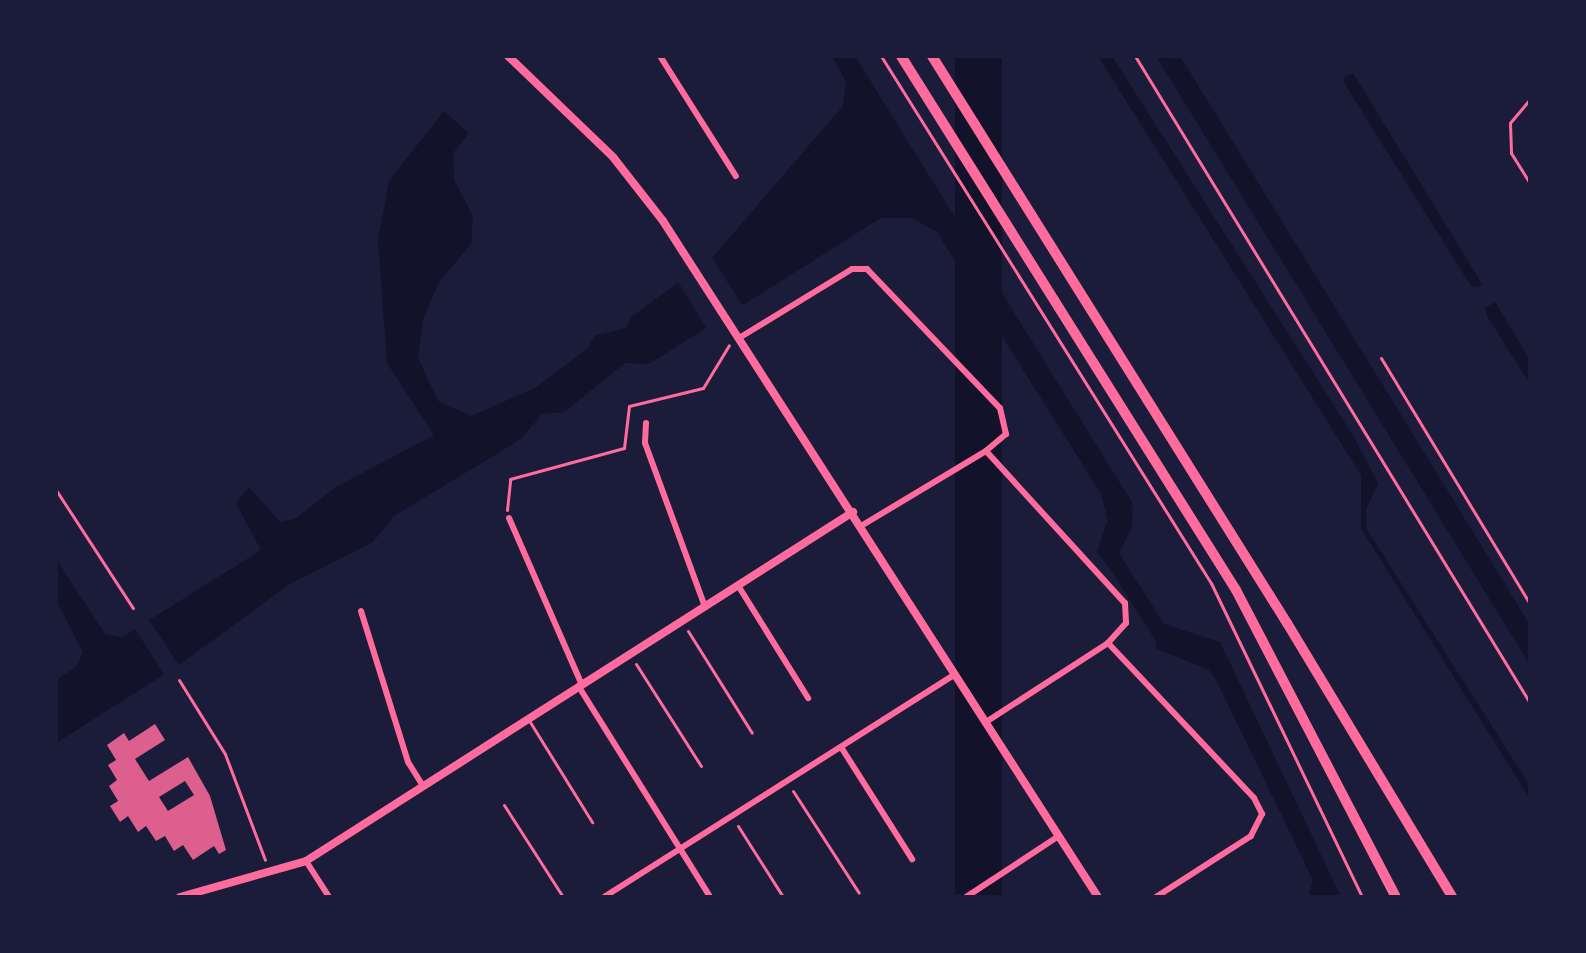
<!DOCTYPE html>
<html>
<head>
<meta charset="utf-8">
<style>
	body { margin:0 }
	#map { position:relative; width:1586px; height:953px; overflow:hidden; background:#1b1b3a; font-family:Overpass,sans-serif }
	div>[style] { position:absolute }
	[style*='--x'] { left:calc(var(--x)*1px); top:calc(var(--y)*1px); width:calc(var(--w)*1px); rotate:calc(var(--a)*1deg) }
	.water>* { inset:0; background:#12122b; transform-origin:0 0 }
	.pier>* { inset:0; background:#1b1b3a; transform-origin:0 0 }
	.canal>* { height:16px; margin:-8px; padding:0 8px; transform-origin:8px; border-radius:8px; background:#12122b }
	.building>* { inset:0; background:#dd5f8e }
	.path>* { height:3px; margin:-1.5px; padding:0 1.5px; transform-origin:1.5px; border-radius:1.5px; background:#ff6b9d }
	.service>* { height:3px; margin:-1.5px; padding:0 1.5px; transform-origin:1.5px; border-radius:1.5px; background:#ff6b9d }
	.minor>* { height:6px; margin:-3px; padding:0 3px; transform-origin:3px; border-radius:3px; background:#ff6b9d }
	.tertiary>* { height:8px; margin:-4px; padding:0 4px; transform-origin:4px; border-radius:4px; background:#ff6b9d }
	.primary>* { height:10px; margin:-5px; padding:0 5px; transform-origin:5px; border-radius:5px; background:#ff6b9d }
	span { translate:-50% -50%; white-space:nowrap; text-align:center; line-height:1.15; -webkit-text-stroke:7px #1b1b3a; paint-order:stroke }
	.frame { position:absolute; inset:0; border:58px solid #1b1b3a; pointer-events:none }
</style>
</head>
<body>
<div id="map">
	<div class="water">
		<i style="clip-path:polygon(832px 56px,855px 56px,1133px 504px,1132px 527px,1114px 562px,1107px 565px,1097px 551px,1108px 521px,1101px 494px,937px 232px,912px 218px,881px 218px,649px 364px,625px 363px,564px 412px,542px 414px,521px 439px,394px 516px,373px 542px,290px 584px,179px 665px,56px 743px,56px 680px,76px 667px,83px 652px,56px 600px,56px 559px,105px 634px,122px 637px,261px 550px,236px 503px,249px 487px,280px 522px,295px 519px,336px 487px,434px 435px,387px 363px,378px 240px,389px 181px,444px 111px,469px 133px,453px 153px,454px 180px,473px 216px,471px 244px,439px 282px,423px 320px,418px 358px,438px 401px,471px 416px,535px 388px,589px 347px,594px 336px,627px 328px,631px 317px,713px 257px,843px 106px,846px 82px)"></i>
		<i style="left:955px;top:56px;width:47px;height:992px"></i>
		<i style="clip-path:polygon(1098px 56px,1112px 56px,1354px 437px,1378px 483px,1366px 510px,1366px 528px,1530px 786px,1530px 799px,1361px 528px,1361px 475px)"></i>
		<i style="clip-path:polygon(1156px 56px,1180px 56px,1368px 361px,1530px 625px,1530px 665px)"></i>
		<i style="clip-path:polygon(1353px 73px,1482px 284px,1477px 287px,1471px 286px,1346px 86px,1343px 78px)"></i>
		<i style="clip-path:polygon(1495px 302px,1530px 360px,1530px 384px,1487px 316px,1485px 308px)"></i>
		<i style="clip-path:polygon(1161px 623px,1220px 642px,1341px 897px,1308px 897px,1313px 880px,1216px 680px,1209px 670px,1155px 648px)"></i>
	</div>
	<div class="pier">
		<i style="left:710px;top:254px;width:65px;height:42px;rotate:58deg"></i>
		<i style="left:148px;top:618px;width:60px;height:17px;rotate:57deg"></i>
	</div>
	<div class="canal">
		<i style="--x:1111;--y:543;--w:11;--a:95"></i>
		<i style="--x:1110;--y:554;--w:95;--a:57.5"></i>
		<i style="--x:1161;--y:634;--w:19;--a:28"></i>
	</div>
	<div class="building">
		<i style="clip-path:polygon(evenodd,155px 724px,165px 740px,135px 759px,149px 781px,188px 757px,210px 796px,226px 850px,219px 854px,214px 846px,193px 860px,183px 845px,174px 851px,165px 836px,156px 841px,146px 826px,138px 832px,128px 816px,120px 822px,110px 806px,118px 801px,109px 786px,117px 780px,108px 765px,116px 760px,107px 745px,124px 733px,129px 741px,155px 724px,185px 781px,194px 795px,168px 811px,159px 797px,185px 781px)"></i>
	</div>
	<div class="path">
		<i style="--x:881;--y:56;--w:622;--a:57.95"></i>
		<i style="--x:1211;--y:583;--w:348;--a:64.3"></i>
		<i style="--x:1135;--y:56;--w:758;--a:58.6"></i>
		<i style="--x:1530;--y:99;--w:31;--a:130"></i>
		<i style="--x:1510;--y:123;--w:30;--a:88"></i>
		<i style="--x:1511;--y:153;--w:36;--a:58"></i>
		<i style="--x:1381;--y:358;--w:288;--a:58.8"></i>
		<i style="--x:56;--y:490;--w:141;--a:56.9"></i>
		<i style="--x:507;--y:510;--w:31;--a:-84"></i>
		<i style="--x:510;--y:479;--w:118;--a:-15.2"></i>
		<i style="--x:624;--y:448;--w:42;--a:-83.2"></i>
		<i style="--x:629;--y:406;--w:76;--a:-13.7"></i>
		<i style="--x:703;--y:388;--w:50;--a:-58.8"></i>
		<i style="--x:688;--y:631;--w:120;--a:57.9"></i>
		<i style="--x:636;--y:664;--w:121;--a:57.5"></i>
		<i style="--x:179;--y:680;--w:87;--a:58.1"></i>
		<i style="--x:225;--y:754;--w:113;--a:69.3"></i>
		<i style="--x:793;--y:791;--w:121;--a:57.1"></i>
		<i style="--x:738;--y:826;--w:84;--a:57.6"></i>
	</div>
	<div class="service">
		<i style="--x:530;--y:722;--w:118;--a:58.2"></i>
		<i style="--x:504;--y:805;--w:109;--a:57.3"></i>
	</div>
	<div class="minor">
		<i style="--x:660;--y:56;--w:142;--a:57.7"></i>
		<i style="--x:739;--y:338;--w:132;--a:-31.4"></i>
		<i style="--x:852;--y:269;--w:15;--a:0"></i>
		<i style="--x:867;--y:269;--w:192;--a:46.3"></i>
		<i style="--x:1000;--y:408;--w:27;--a:77"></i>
		<i style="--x:1006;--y:434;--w:26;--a:140"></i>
		<i style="--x:986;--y:451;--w:206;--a:47.6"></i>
		<i style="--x:1125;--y:603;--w:20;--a:87"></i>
		<i style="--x:1126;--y:623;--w:27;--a:132"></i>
		<i style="--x:1108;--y:643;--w:213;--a:46.7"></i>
		<i style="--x:1254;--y:798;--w:18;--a:63"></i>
		<i style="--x:1262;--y:814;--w:25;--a:117"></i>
		<i style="--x:1251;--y:836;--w:113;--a:147.3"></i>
		<i style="--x:646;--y:423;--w:20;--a:93"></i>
		<i style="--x:645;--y:443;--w:175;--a:69.9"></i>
		<i style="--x:509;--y:518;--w:182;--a:66.4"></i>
		<i style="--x:861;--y:526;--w:146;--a:-31"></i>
		<i style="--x:739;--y:587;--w:131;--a:58.1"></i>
		<i style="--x:361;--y:611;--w:158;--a:72.7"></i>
		<i style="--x:408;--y:762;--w:28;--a:58"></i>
		<i style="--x:579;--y:687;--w:248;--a:58"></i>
		<i style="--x:986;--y:722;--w:145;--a:-32.9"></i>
		<i style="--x:841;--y:747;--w:133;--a:57.6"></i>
		<i style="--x:306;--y:861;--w:43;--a:57.4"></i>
		<i style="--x:604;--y:897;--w:416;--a:-32.4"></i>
		<i style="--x:966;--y:897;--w:111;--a:-33.3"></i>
	</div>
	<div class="tertiary">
		<i style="--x:508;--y:56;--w:146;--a:43.9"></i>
		<i style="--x:613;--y:157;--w:81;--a:52"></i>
		<i style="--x:663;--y:221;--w:804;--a:57.24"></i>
		<i style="--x:180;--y:897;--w:131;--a:-15.9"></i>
		<i style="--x:306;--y:861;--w:649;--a:-32.54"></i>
	</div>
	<div class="primary">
		<i style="--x:901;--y:56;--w:630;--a:57.9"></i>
		<i style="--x:1236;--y:590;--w:346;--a:62.5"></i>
		<i style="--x:932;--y:56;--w:669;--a:57.95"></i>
		<i style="--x:1287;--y:623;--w:320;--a:58.9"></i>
	</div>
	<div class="frame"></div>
</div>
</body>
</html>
